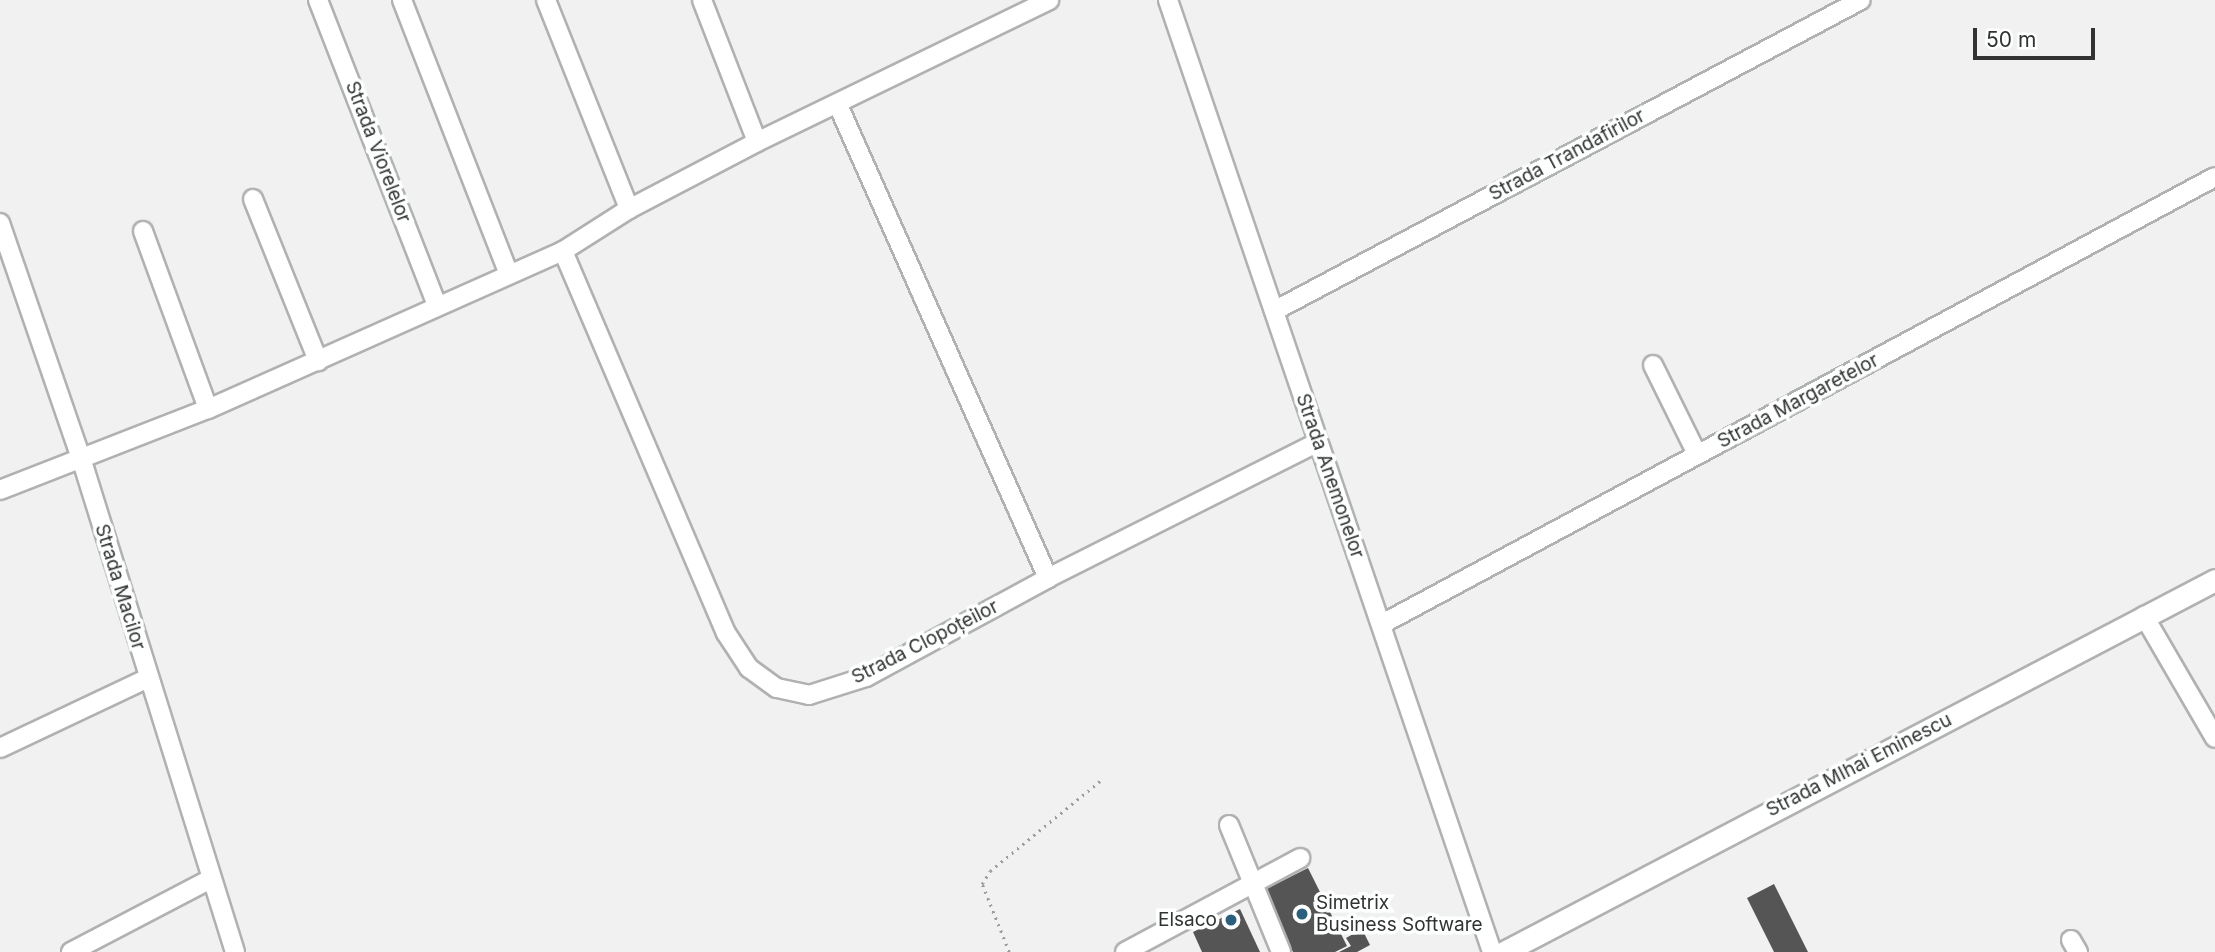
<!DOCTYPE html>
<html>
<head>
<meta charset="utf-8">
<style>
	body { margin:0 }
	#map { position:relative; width:2215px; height:952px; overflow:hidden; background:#f1f1f2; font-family:Inter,sans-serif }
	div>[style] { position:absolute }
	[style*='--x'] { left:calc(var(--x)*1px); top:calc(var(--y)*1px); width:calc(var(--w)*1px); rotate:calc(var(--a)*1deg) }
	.building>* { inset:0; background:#555556 }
	.path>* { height:2.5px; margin-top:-1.25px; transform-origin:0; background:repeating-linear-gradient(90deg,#9c9c9d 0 2px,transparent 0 7px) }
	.roads { filter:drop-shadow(2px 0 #b0b1b2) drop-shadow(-2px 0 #b0b1b2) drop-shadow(0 2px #b0b1b2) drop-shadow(0 -2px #b0b1b2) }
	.minor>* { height:18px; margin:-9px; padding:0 9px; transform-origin:9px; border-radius:9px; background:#fff }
	.major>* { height:21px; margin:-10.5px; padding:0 10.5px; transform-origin:10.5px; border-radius:10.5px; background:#fff }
	.dots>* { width:19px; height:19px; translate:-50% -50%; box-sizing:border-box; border:4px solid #feffff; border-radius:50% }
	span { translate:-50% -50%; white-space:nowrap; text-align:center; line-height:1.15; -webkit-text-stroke:7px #feffff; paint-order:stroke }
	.street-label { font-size:19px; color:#323233 }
	.poi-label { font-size:19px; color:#323233 }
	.left { translate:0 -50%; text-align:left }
	.right { translate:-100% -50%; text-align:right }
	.scale { position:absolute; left:1973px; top:28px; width:122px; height:32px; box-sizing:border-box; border:4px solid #323233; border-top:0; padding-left:9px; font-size:21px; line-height:24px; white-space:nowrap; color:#323233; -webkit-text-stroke:5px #feffff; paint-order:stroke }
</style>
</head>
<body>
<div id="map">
	<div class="building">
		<i style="clip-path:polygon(1308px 868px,1347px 946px,1335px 952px,1293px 952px,1262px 891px)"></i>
		<i style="clip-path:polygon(1774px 884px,1808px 952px,1774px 952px,1747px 898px)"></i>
		<i style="clip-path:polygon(1240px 909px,1260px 952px,1202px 952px,1193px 932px)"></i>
		<i style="clip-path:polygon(1362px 929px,1370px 945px,1357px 952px,1339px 952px,1351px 946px,1346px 938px)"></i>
	</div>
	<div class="path">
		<i style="--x:1009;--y:952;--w:73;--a:-111.7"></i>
		<i style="--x:982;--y:884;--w:15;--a:-58"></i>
		<i style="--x:990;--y:871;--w:142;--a:-39.3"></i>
	</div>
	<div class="roads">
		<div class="minor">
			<i style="--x:318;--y:0;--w:327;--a:68.7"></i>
			<i style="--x:402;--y:0;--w:294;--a:68.7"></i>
			<i style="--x:546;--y:0;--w:225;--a:68.3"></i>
			<i style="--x:702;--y:0;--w:152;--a:68.8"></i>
			<i style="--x:1168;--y:0;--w:1006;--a:71.2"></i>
			<i style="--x:838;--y:105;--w:518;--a:66.06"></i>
			<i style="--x:253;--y:199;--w:175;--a:68.1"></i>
			<i style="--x:0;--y:223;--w:252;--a:71"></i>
			<i style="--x:82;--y:461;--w:514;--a:72.69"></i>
			<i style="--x:143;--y:231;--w:189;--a:69.9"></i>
			<i style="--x:563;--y:251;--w:415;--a:66.9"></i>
			<i style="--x:726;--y:633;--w:42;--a:56.7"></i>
			<i style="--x:749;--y:668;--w:34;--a:36"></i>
			<i style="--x:777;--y:688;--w:33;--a:12"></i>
			<i style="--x:809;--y:695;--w:60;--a:-17.5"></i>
			<i style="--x:866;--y:677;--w:207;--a:-28.5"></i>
			<i style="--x:1048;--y:578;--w:302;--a:-26.7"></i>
			<i style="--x:1274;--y:311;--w:664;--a:-27.92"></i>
			<i style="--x:1653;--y:365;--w:99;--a:63.7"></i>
			<i style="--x:0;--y:490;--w:223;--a:-21.3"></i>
			<i style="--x:208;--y:409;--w:389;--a:-24"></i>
			<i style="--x:563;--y:251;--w:78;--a:-32.5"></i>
			<i style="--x:629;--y:209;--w:144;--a:-27.6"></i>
			<i style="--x:757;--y:142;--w:325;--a:-25.9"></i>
			<i style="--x:2144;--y:616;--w:141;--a:59.8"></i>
			<i style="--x:1382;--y:624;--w:945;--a:-28.22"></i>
			<i style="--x:0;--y:748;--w:164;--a:-25.3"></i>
			<i style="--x:1229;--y:825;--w:137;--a:67.7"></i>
			<i style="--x:2071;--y:940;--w:14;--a:60"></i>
			<i style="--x:71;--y:952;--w:156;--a:-27.6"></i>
			<i style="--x:1125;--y:952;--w:199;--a:-28.2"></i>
		</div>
		<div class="major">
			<i style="--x:1504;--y:952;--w:802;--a:-27.62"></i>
		</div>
	</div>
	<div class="dots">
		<i style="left:1302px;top:914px;background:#2b5f7c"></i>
		<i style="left:1231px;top:920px;background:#2b5f7c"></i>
	</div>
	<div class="street-label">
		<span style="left:378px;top:152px;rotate:69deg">Strada Viorelelor</span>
		<span style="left:1567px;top:155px;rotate:-28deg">Strada Trandafirilor</span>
		<span style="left:1798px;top:401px;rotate:-28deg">Strada Margaretelor</span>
		<span style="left:1330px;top:476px;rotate:71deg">Strada Anemonelor</span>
		<span style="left:120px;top:587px;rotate:73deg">Strada Macilor</span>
		<span style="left:925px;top:642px;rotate:-27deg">Strada Clopoțeilor</span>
		<span style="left:1859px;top:765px;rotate:-27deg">Strada MIhai Eminescu</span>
	</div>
	<div class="poi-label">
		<span class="left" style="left:1316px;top:914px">Simetrix<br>Business Software</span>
		<span class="right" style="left:1217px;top:920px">Elsaco</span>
	</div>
	<div class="scale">50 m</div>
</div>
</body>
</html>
